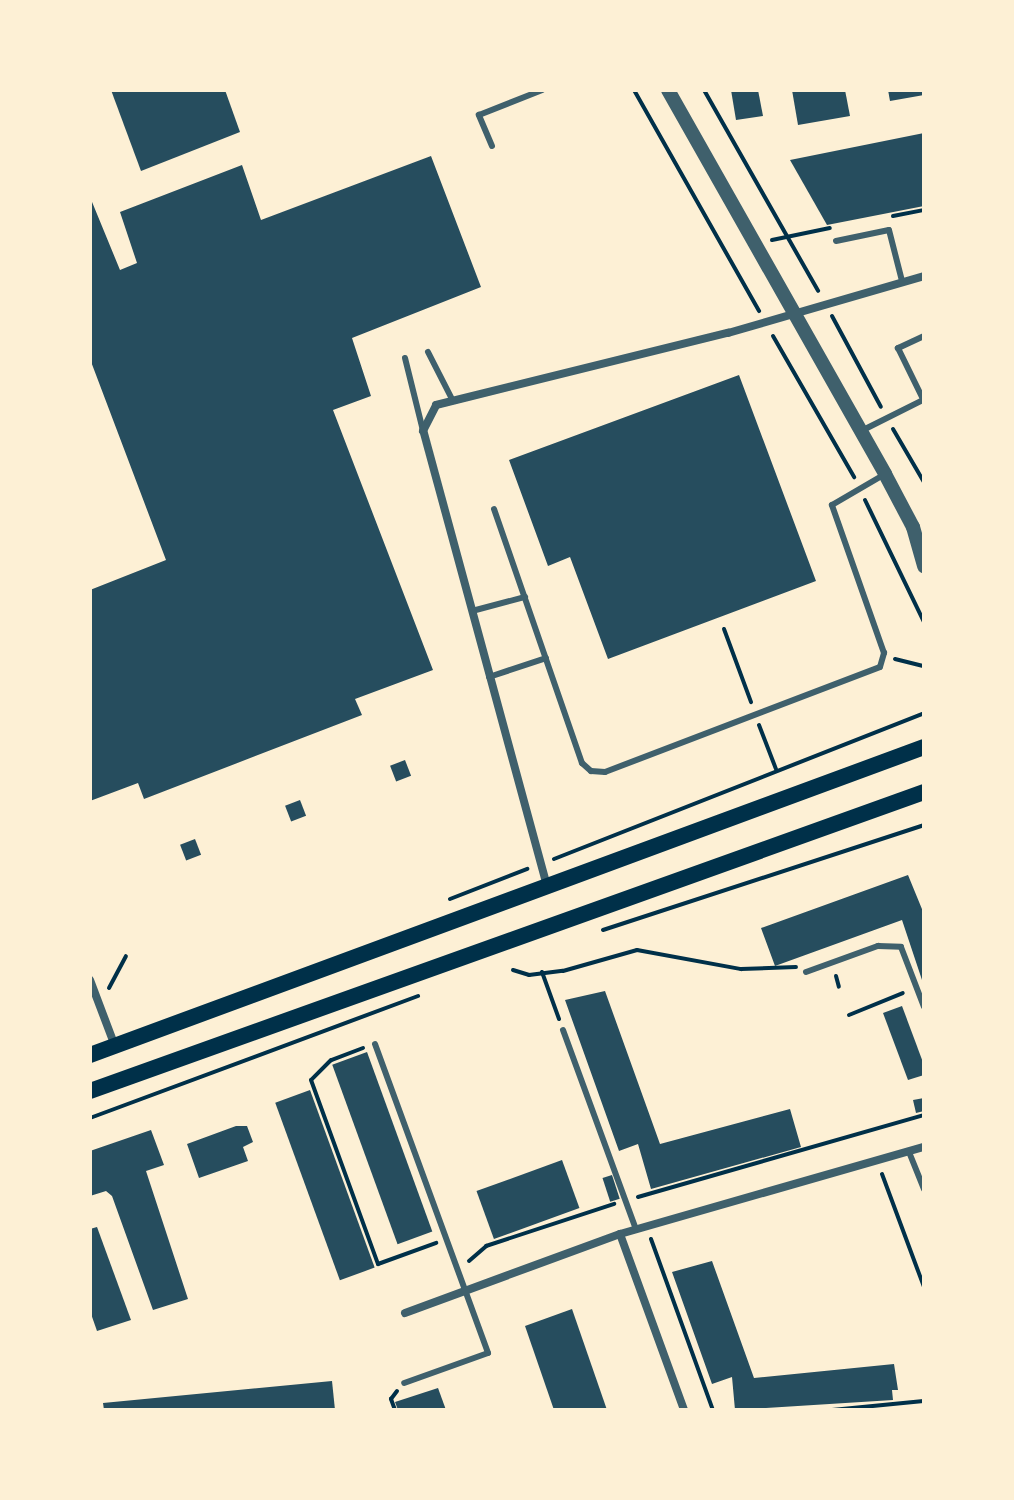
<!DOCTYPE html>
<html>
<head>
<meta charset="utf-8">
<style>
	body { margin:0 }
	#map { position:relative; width:1014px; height:1500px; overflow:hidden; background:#fdf0d5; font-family:"Archivo Narrow",sans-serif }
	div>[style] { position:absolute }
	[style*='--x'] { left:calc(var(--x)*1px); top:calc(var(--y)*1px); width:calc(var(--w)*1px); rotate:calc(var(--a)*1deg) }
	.building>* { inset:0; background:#264d5e; transform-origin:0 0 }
	.path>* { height:4px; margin:-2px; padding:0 2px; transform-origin:2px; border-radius:2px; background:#003049 }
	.service>* { height:6px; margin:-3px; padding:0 3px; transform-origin:3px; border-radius:3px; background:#3f606c }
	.minor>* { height:8px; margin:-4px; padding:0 4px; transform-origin:4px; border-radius:4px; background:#3f606c }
	.tertiary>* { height:14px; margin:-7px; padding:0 7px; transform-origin:7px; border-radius:7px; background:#3f606c }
	.secondary>* { height:16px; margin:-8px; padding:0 8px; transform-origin:8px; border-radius:8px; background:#003049 }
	span { translate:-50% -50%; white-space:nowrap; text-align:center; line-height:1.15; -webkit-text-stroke:7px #fdf0d5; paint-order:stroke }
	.frame { position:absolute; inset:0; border:92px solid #fdf0d5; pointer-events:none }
</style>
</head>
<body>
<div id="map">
	<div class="building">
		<i style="clip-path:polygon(111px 90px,225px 90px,240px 132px,141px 171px)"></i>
		<i style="clip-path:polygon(731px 90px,758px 90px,763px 116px,736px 120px)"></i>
		<i style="clip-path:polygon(792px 90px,845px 90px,850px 116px,798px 125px)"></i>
		<i style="clip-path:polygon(888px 90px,924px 90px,924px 95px,890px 101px)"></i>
		<i style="clip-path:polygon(924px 133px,924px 206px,827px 225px,790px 160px)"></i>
		<i style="clip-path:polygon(431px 156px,481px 287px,352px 338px,371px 396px,333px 410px,433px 670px,355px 699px,362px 715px,144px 799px,138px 783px,90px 801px,90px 590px,166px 560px,90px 359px,90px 197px,120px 270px,137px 263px,120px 212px,242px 165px,261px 220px)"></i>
		<i style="clip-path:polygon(739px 375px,816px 581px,608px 659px,570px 557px,548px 566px,509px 460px)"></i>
		<i style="left:405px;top:760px;width:17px;height:16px;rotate:69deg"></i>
		<i style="left:300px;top:800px;width:17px;height:16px;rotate:69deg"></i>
		<i style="left:195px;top:839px;width:17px;height:16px;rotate:69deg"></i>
		<i style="clip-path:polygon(908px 875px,924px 914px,924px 986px,902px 920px,775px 966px,761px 928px)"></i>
		<i style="clip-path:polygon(605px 991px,660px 1144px,790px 1109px,801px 1147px,651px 1189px,638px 1144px,619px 1151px,565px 1000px)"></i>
		<i style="clip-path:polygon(902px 1006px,924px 1065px,924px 1075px,908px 1080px,883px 1013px)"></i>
		<i style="left:367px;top:1052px;width:191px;height:37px;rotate:70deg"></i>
		<i style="left:310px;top:1090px;width:189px;height:37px;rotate:70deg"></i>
		<i style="clip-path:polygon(924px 1098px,924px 1111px,916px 1113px,913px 1100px)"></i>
		<i style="clip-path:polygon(236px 1126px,247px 1126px,253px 1142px,243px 1147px,248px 1161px,199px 1178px,187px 1144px)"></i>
		<i style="clip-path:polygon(151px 1130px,164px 1165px,146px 1171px,188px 1299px,153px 1310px,112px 1196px,106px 1191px,90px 1196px,90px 1151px)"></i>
		<i style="left:562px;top:1160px;width:51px;height:91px;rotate:70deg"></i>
		<i style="left:612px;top:1175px;width:25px;height:10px;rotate:72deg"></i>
		<i style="clip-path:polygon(97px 1227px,131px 1320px,97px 1331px,90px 1311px,90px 1229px)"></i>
		<i style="clip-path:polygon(712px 1261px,754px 1378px,894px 1364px,898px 1390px,892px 1390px,893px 1400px,735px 1410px,732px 1377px,712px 1384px,672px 1272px)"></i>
		<i style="clip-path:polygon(572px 1309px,607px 1410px,554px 1410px,525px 1326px)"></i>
		<i style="clip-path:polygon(332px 1381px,335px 1410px,104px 1410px,103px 1403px)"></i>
		<i style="clip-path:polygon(438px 1388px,446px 1410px,398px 1410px,395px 1402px)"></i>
	</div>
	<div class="path">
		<i style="--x:634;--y:90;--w:254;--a:60.5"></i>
		<i style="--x:704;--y:90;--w:231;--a:60.4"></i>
		<i style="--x:893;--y:216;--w:32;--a:-11"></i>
		<i style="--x:772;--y:240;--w:59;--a:-11.7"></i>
		<i style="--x:832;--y:316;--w:103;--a:61.7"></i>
		<i style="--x:773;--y:336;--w:163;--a:60.1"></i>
		<i style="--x:893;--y:429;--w:61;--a:59.7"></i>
		<i style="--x:865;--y:500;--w:136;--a:64.2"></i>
		<i style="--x:724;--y:629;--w:78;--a:69.7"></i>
		<i style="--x:895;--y:659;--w:30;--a:14"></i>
		<i style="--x:759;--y:725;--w:47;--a:68.9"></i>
		<i style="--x:554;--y:859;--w:398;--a:-21.5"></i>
		<i style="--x:450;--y:899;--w:83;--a:-21.3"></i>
		<i style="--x:603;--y:930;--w:338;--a:-18.1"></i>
		<i style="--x:513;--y:970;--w:17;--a:17"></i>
		<i style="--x:529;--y:975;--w:34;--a:-7"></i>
		<i style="--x:563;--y:971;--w:77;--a:-15.8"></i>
		<i style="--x:637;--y:950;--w:106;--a:10.4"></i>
		<i style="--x:741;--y:969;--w:55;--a:-2.1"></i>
		<i style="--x:542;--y:972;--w:50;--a:70.1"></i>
		<i style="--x:836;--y:976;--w:11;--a:75"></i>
		<i style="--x:109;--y:988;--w:36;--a:-62"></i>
		<i style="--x:849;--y:1015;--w:58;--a:-22.2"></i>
		<i style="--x:363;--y:1048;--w:34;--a:159"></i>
		<i style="--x:331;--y:1060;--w:28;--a:135"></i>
		<i style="--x:311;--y:1080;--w:196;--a:70"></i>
		<i style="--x:378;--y:1264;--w:62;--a:-19.9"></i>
		<i style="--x:90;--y:1118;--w:350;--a:-20.4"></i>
		<i style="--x:882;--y:1174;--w:121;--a:69.6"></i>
		<i style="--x:638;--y:1197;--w:298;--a:-16"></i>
		<i style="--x:651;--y:1239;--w:182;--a:70.1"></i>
		<i style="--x:469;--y:1261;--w:23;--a:-41"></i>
		<i style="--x:486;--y:1246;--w:135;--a:-18.2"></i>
		<i style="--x:395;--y:1410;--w:12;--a:-110"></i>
		<i style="--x:391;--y:1399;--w:10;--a:-53"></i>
		<i style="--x:832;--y:1410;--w:92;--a:-5.6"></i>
	</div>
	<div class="service">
		<i style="--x:492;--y:146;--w:34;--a:-113"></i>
		<i style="--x:479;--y:115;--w:68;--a:-21.6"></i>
		<i style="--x:836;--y:241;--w:54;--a:-11.7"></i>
		<i style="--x:889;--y:230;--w:53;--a:75.7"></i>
		<i style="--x:924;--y:336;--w:29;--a:155"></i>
		<i style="--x:898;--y:348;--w:59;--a:63.9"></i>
		<i style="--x:428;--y:352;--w:55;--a:63"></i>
		<i style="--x:405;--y:358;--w:75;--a:76.1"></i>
		<i style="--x:861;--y:431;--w:69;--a:-26.6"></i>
		<i style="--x:494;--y:509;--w:269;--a:70.9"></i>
		<i style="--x:582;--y:763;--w:12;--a:42"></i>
		<i style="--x:591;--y:771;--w:14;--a:4"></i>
		<i style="--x:605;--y:772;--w:294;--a:-20.9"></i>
		<i style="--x:880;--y:667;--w:15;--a:-74"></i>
		<i style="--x:884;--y:653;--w:157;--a:-109.4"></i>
		<i style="--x:832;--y:505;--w:61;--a:-30.3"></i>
		<i style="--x:472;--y:611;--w:55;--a:-14.8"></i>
		<i style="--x:489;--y:677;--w:60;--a:-18.4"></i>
		<i style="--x:806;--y:972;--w:77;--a:-19.9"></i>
		<i style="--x:878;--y:946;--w:23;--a:2"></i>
		<i style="--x:901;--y:947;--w:64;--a:69"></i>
		<i style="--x:563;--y:1030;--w:212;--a:69.9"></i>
		<i style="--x:375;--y:1044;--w:329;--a:69.9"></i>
		<i style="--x:488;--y:1353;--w:89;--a:160.3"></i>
		<i style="--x:909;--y:1152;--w:40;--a:68"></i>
	</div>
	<div class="minor">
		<i style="--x:547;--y:886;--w:472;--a:-105.2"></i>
		<i style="--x:423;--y:431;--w:29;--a:-63"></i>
		<i style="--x:436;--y:405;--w:301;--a:-13.9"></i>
		<i style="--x:728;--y:333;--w:204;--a:-16.2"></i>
		<i style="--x:90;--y:980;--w:71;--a:69.3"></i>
		<i style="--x:620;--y:1234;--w:187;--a:70"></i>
		<i style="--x:405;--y:1313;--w:229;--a:-20.2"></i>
		<i style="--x:620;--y:1234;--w:316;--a:-16"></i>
	</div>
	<div class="tertiary">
		<i style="--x:668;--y:90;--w:441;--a:60.5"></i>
		<i style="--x:885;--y:474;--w:60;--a:62.2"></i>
		<i style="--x:913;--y:527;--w:41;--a:74.2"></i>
	</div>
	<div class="secondary">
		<i style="--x:90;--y:1055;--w:889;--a:-20.27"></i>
		<i style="--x:90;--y:1091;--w:886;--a:-19.72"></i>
	</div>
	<div class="frame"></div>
</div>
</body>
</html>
